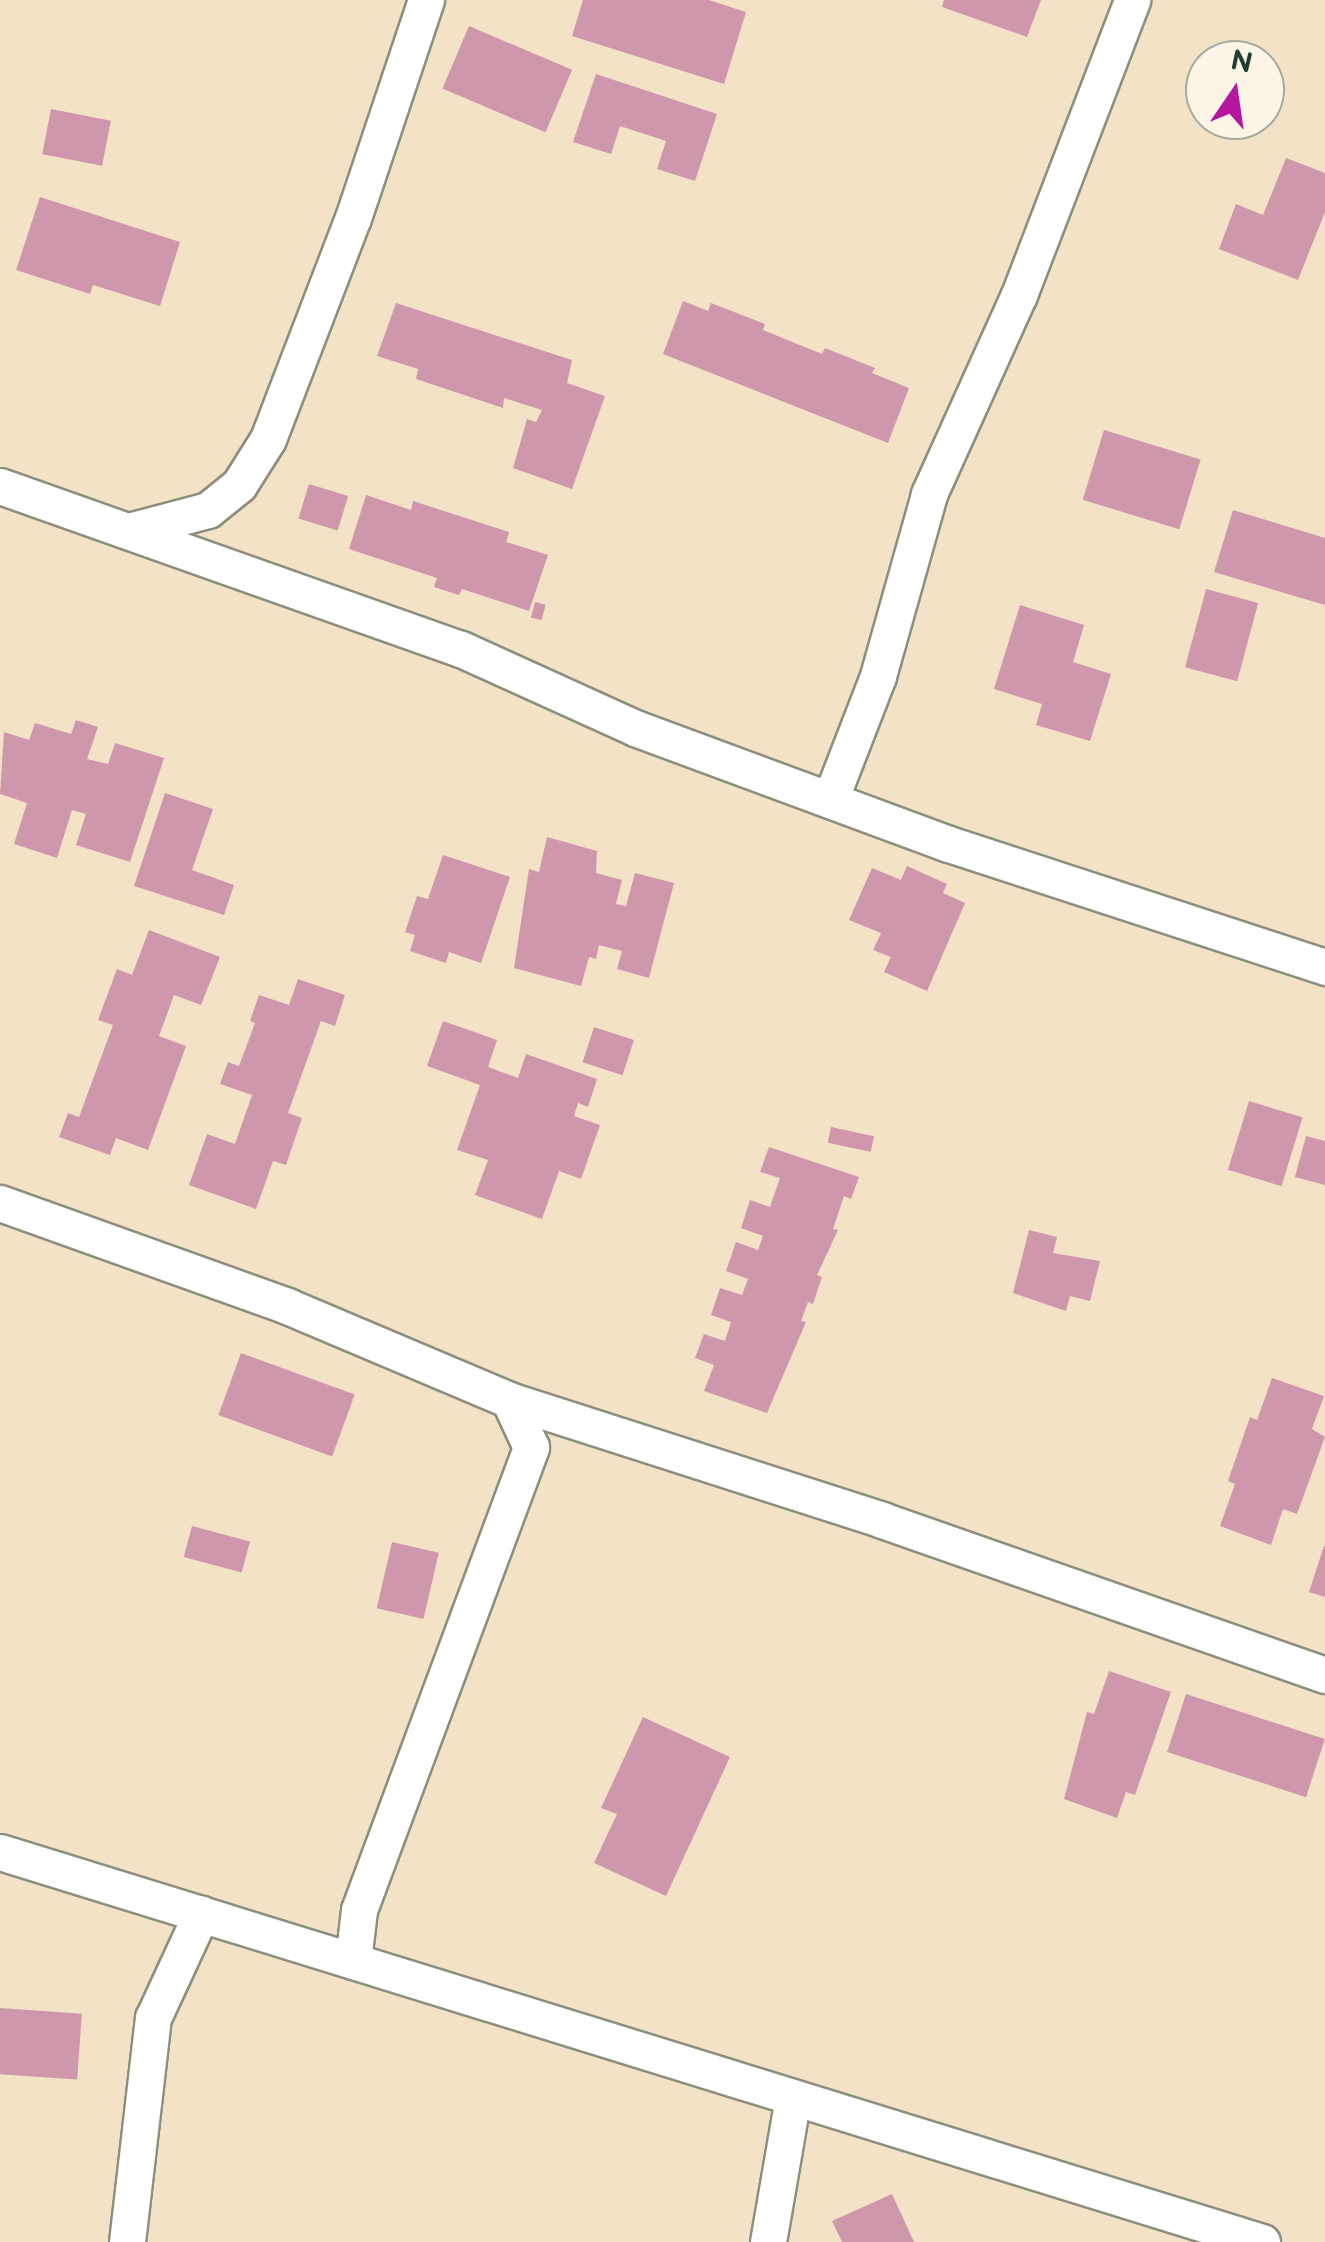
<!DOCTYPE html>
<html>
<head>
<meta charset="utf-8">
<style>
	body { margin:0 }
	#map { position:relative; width:1325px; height:2242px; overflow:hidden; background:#f4e2c6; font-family:"Balsamiq Sans",sans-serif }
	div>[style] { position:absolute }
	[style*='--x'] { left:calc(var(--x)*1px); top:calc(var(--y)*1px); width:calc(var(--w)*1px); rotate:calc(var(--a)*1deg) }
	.building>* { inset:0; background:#cf97ac; transform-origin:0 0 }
	.roads { filter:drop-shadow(2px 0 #8a907d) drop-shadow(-2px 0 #8a907d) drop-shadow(0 2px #8a907d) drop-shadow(0 -2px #8a907d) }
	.street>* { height:35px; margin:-17.5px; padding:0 17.5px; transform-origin:17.5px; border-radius:17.5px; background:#fff }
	span { translate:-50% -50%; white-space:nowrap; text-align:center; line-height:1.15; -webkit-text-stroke:8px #fcf5e5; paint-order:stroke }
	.north { position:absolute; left:1185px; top:40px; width:100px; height:100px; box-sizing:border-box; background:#fcf5e5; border:2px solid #a4ab9e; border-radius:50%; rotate:13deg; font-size:28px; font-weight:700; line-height:40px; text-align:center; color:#1f3d34 }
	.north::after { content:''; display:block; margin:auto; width:35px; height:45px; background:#b5179e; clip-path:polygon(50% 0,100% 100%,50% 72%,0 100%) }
</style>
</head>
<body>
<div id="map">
	<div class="building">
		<i style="clip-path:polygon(583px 0,709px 0,746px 12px,724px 84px,572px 36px)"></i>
		<i style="clip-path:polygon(944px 0,1041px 0,1027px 37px,942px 7px)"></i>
		<i style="left:469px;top:26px;width:112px;height:68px;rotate:23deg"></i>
		<i style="clip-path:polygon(596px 74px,717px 114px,695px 181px,657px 169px,666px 141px,620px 126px,611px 154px,573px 142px)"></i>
		<i style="left:51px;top:109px;width:61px;height:46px;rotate:11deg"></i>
		<i style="clip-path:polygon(1286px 158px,1325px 173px,1325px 212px,1298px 280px,1219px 249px,1236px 204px,1263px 215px)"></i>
		<i style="clip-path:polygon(40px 197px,180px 242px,160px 306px,93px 285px,90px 294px,16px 270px)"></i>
		<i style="clip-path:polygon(683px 301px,708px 311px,711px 303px,765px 324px,763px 330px,822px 354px,825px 348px,875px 368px,872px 373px,909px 388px,888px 443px,663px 354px)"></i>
		<i style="clip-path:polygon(396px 303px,572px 360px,567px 383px,605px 396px,572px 489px,513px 468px,527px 419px,536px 422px,542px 410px,504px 398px,503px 408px,416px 379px,418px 369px,377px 356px)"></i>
		<i style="left:1104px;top:430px;width:101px;height:73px;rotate:17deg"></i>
		<i style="left:309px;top:484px;width:41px;height:36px;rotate:17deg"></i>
		<i style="clip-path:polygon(366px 495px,411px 510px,413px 501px,509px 532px,506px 542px,548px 555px,529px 611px,462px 589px,459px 595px,434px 587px,437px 578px,349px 549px)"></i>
		<i style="clip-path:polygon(1233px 510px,1325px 538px,1325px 605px,1214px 572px)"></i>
		<i style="left:1206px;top:589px;width:54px;height:81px;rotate:15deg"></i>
		<i style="left:535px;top:602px;width:11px;height:16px;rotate:15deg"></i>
		<i style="clip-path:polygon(1020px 605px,1084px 625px,1073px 662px,1111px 674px,1090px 741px,1036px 725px,1042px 704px,994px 689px)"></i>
		<i style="clip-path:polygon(76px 720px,98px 727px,87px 759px,108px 764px,115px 743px,164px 758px,130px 862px,76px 845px,86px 814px,72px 810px,57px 858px,14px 844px,27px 803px,0 794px,4px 732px,29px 740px,35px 723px,71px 734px)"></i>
		<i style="clip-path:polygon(165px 793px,213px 809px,192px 870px,234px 885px,224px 915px,134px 886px)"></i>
		<i style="clip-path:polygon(547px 837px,597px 851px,596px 873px,622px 880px,616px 904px,626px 906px,635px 873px,674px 883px,649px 978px,617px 969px,622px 951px,599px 945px,596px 959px,589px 957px,581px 986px,514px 968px,529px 869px,539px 872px)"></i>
		<i style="clip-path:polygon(443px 855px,510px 877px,481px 963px,449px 952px,446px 963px,410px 951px,415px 935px,405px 932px,417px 896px,428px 899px)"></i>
		<i style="clip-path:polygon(907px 866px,947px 884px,943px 893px,965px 903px,927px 991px,884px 972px,891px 957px,873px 950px,881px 933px,849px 920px,872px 868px,901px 880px)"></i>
		<i style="clip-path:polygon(149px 930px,220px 957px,201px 1005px,174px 995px,159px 1036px,186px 1046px,148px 1150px,116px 1138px,110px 1155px,59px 1137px,68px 1113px,79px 1117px,113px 1025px,98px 1020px,117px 969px,132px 975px)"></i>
		<i style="clip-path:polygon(298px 979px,345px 995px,335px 1026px,321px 1021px,288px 1113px,302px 1118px,286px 1165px,273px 1161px,256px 1209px,189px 1185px,207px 1134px,235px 1144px,252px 1095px,220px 1084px,228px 1062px,239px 1066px,255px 1023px,250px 1021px,259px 995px,289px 1005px)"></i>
		<i style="clip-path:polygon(443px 1021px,497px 1040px,488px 1067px,518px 1078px,526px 1054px,597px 1079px,588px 1107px,578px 1103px,574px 1116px,600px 1125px,581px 1179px,559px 1171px,542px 1219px,475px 1195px,488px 1160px,457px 1150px,480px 1085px,427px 1066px)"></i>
		<i style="left:594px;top:1027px;width:42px;height:37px;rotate:18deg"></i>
		<i style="left:1249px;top:1101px;width:56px;height:72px;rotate:17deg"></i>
		<i style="left:831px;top:1127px;width:44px;height:16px;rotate:12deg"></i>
		<i style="clip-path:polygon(1306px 1136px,1325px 1141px,1325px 1185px,1295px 1177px)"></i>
		<i style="clip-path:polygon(769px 1147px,859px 1177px,851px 1199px,844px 1196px,833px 1229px,838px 1230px,817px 1275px,822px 1277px,813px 1304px,808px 1302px,801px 1321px,806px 1322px,767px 1413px,704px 1391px,714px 1365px,695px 1358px,704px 1334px,725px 1341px,731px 1322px,711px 1315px,720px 1288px,742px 1295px,748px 1279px,726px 1271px,736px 1242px,758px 1250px,763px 1236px,741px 1228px,750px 1200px,770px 1207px,780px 1178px,760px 1172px)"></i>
		<i style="clip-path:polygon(1029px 1230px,1057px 1237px,1053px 1253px,1100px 1261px,1090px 1301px,1070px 1296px,1066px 1311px,1013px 1293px)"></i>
		<i style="left:241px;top:1353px;width:121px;height:66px;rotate:20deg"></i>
		<i style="clip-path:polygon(1272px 1378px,1324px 1396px,1312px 1429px,1325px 1437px,1297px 1514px,1283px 1509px,1271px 1545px,1220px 1526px,1235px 1484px,1228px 1481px,1250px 1417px,1257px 1420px)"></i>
		<i style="left:192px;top:1526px;width:60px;height:32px;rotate:15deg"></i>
		<i style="left:392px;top:1542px;width:48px;height:68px;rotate:13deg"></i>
		<i style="clip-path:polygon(1324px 1546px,1325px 1546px,1325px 1597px,1309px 1592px)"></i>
		<i style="clip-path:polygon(1109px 1671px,1171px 1692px,1135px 1795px,1126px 1792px,1117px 1818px,1064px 1799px,1087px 1712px,1094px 1714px)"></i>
		<i style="left:1186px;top:1694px;width:146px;height:61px;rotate:18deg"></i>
		<i style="clip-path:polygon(643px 1717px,730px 1757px,666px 1896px,594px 1863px,617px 1814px,601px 1808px)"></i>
		<i style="left:0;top:2008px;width:82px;height:66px;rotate:4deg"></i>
		<i style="clip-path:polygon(892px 2194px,914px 2242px,842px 2242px,832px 2221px)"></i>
	</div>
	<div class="roads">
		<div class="street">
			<i style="--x:0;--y:486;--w:489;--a:19.5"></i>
			<i style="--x:461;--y:649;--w:191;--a:24.4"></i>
			<i style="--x:635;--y:728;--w:335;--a:20.3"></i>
			<i style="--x:949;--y:844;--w:396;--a:18.1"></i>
			<i style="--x:129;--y:531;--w:82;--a:-14.9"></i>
			<i style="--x:208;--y:510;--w:40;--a:-39"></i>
			<i style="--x:239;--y:485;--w:54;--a:-57.8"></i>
			<i style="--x:268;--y:439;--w:237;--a:-69"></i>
			<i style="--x:353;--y:218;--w:230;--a:-71.5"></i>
			<i style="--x:830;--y:800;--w:133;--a:-68.8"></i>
			<i style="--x:878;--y:676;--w:189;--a:-74.3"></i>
			<i style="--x:929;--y:494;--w:218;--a:-65.7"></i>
			<i style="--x:1019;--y:295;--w:316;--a:-69"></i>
			<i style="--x:0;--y:1203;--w:305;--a:19.7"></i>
			<i style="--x:287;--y:1306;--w:241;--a:22.9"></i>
			<i style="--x:509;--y:1400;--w:392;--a:17.8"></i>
			<i style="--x:882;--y:1520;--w:469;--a:19.3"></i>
			<i style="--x:0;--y:1852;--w:1321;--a:17.17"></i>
			<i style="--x:353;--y:1961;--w:51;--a:-83.3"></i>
			<i style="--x:359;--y:1910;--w:494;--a:-69.6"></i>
			<i style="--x:531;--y:1447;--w:52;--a:-115.1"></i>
			<i style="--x:127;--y:2242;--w:226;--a:-83.4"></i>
			<i style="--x:153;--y:2018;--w:115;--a:-65.2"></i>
			<i style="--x:768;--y:2242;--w:147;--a:-80.2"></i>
		</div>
	</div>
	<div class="north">N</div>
</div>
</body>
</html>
